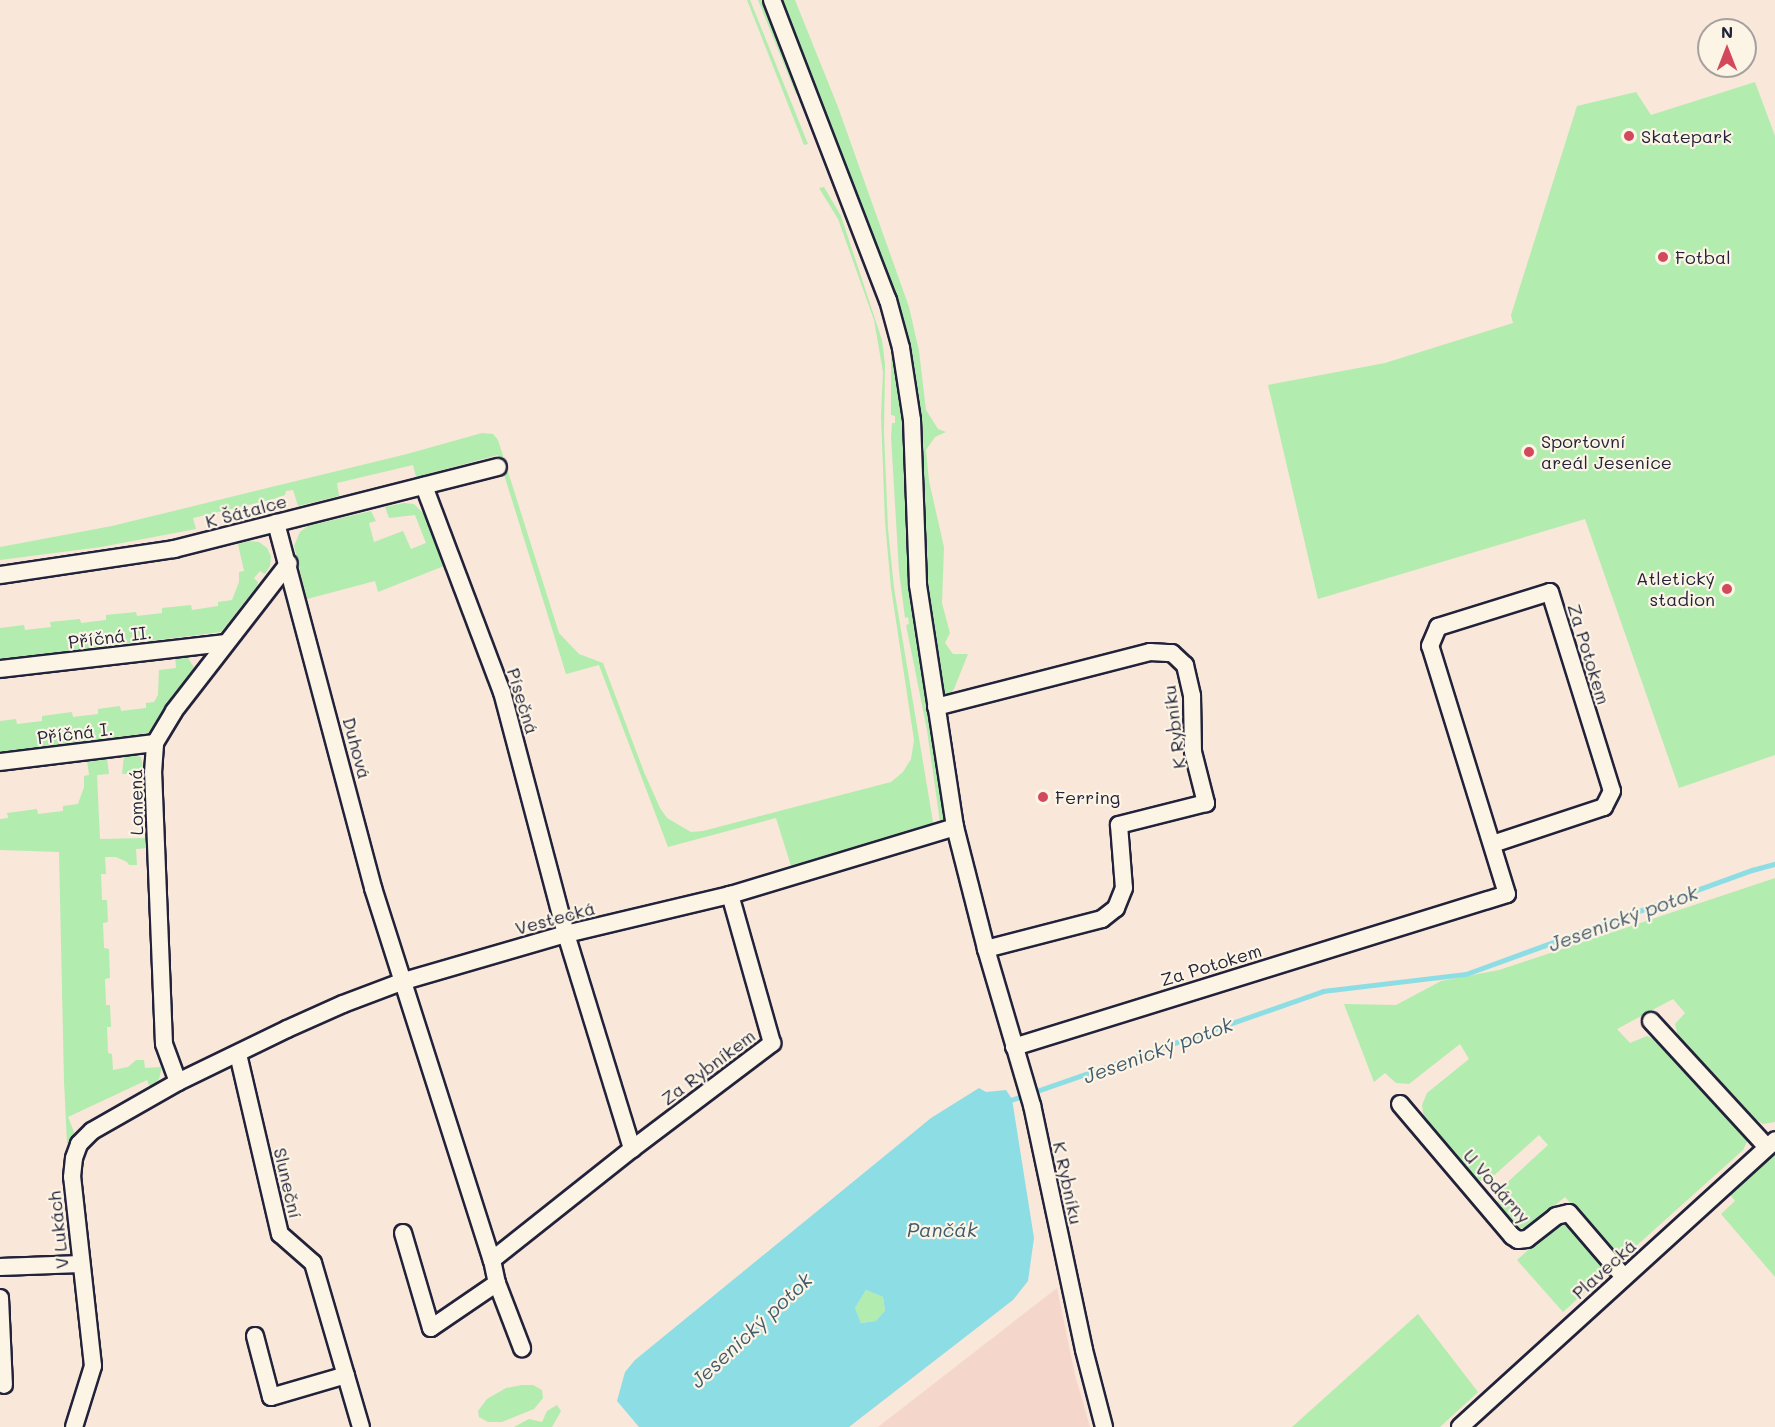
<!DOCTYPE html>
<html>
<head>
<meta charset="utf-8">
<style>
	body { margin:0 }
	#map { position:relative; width:1775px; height:1427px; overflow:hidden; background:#f9e7d9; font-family:Mali,sans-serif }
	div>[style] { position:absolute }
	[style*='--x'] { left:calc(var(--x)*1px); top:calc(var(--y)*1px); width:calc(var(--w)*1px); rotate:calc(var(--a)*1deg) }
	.built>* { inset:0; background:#f5d6cb }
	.green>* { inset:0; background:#b2ecaf }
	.water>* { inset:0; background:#8cdee4 }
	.stream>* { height:4.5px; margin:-2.25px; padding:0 2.25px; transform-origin:2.25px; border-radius:2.25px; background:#8cdee4 }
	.roads { filter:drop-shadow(2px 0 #22223b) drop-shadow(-2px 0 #22223b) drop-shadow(0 2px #22223b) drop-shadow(0 -2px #22223b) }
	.minor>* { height:16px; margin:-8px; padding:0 8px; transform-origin:8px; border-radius:8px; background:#fcf5e5 }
	.dots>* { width:16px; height:16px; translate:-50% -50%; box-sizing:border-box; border:3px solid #fcf5e5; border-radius:50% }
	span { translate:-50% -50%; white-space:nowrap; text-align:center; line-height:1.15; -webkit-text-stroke:4.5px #fcf5e5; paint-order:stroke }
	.poi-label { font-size:18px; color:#22223b }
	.left { translate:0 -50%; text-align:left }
	.right { translate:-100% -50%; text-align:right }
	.street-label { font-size:18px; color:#22223b }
	.water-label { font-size:20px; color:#425a6e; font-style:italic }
	.north { position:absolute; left:1697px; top:18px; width:60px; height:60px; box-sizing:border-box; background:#fcf5e5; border:2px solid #a5a1a1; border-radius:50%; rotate:0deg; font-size:16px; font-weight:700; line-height:24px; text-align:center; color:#22223b }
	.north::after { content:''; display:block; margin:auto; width:21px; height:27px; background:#d1495b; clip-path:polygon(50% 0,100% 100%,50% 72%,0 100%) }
</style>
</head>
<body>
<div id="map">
	<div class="built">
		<i style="clip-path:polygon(1057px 1288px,1075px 1375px,1090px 1427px,878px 1427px)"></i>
	</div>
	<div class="green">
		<i style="clip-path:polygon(747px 0,750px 0,808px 144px,804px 145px)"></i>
		<i style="clip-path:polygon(758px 0,766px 0,813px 115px,812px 128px,799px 101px,802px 100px,799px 93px,796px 94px)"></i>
		<i style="clip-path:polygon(779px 0,795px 0,838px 107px,909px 307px,919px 351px,926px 410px,938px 429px,946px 432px,935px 437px,926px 450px,929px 481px,944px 547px,942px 603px,950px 633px,945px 643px,953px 654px,968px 654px,954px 689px,949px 696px,941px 694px,927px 607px,912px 381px)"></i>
		<i style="clip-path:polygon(1755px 82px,1775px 136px,1775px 755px,1679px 788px,1585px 519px,1318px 599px,1268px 385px,1385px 363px,1513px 323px,1511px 315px,1577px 106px,1636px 92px,1651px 115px)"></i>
		<i style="clip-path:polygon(824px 187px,841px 216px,882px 340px,885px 364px,884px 431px,888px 529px,894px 588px,934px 828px,791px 866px,776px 818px,668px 847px,599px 665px,566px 674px,498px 455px,416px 477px,413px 465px,337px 483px,339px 496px,298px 506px,293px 490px,286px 491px,285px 495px,270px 500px,193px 518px,196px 529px,101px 547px,0 560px,0 547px,112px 526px,407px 454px,482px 433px,493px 434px,498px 440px,559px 633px,579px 654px,603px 663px,644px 772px,660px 808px,667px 818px,691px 832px,703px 831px,891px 782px,903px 772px,911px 759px,914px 740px,891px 588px,885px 522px,881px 415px,883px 372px,874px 320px,838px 219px,819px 188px)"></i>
		<i style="clip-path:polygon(852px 225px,888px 322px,902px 392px,946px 816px,940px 822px,927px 730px,906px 625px,909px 624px,908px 617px,905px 618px,899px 571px,891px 437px,892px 423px,895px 423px,895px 416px,891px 415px,891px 349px,883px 314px)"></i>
		<i style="clip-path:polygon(404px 503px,414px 504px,424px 514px,444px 566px,378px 592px,375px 581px,307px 599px,294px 546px,300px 532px,308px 526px,371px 511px,376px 521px,369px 523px,374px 542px,403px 531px,411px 549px,426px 543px,415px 515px,389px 518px,385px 507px)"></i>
		<i style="clip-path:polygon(249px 541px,259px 542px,267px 548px,271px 556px,270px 566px,265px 574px,260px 571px,254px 578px,258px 582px,257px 586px,221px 632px,0 660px,0 628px,24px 625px,25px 630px,51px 627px,50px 622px,80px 619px,81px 623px,106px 620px,106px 615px,136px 612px,137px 616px,162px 613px,162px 608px,191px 605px,192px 610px,218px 606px,218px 602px,232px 600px,239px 582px,239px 572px,244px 571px,238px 544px)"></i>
		<i style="clip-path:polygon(175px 656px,188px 658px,195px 669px,148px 733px,0 753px,0 721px,16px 719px,17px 724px,42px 721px,42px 716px,72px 712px,73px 717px,98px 714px,98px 709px,120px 706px,121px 711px,146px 708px,146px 703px,154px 702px,158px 695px,159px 670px,176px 668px)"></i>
		<i style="clip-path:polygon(124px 755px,141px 757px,144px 773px,122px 774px)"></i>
		<i style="clip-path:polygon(102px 756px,107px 758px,109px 774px,97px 775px,100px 839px,147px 838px,148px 848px,136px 849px,137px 865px,129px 865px,127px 862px,116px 857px,105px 857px,106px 874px,101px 874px,102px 900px,107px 900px,108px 922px,103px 923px,104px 948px,109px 949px,110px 978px,105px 979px,106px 1005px,110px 1005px,111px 1027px,107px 1027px,108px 1053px,112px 1054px,113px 1070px,128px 1067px,136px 1060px,144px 1060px,145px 1068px,161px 1067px,161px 1071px,159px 1079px,150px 1088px,147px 1080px,68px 1117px,76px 1137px,70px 1145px,67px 1143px,64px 1081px,59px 852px,0 850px,0 819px,8px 818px,7px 813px,37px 809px,38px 814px,63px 811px,63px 806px,78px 804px,84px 787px,84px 776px,89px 775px,87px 760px)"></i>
		<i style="clip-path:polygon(1775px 878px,1775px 1122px,1763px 1124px,1757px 1120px,1678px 1036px,1675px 1024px,1685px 1013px,1673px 999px,1617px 1029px,1630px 1043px,1647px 1036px,1657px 1041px,1743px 1132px,1747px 1142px,1743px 1150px,1625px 1256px,1617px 1256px,1565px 1197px,1526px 1229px,1516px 1227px,1500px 1208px,1497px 1199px,1499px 1190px,1548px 1145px,1539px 1135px,1489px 1180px,1481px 1181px,1471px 1175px,1424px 1119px,1422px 1105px,1427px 1093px,1469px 1059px,1460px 1044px,1409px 1084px,1396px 1083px,1385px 1073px,1374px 1082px,1344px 1004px,1396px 1005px,1441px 981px,1499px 970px)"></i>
		<i style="clip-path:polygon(1775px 1153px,1775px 1277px,1721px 1214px,1735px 1201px,1729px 1193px)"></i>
		<i style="clip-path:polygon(1566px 1223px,1609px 1270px,1563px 1312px,1517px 1260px,1557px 1224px)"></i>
		<i style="clip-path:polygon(866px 1290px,883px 1297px,885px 1312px,876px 1321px,861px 1323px,855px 1308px)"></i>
		<i style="clip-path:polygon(1418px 1314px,1478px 1392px,1440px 1427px,1292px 1427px)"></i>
		<i style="clip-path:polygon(522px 1385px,533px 1385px,542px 1390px,543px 1398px,534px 1409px,502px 1422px,488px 1422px,479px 1417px,478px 1411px,487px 1399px,506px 1388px)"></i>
		<i style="clip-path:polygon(557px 1405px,561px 1411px,552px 1427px,514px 1427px,529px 1419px,542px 1422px,547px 1411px)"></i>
	</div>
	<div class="water">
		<i style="clip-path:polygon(evenodd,979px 1088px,986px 1092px,1006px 1090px,1012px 1099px,1034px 1238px,1028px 1281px,1013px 1300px,849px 1427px,639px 1427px,617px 1401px,625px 1372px,635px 1360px,931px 1118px,979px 1088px,866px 1290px,883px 1297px,885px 1311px,876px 1321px,861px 1323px,855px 1308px,866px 1290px)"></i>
	</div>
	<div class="stream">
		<i style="--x:1008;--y:1101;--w:334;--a:-19.2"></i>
		<i style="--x:1323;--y:991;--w:144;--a:-6.8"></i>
		<i style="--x:1466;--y:974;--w:304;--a:-20"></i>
		<i style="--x:1752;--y:870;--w:24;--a:-15"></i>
	</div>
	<div class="roads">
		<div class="minor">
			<i style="--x:772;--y:0;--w:322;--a:68.9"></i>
			<i style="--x:888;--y:300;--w:50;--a:74.8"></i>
			<i style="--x:901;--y:348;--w:73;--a:81.3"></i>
			<i style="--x:912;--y:420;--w:165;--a:87.9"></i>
			<i style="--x:918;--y:585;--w:245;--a:81.3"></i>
			<i style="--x:955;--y:827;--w:126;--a:75.7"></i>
			<i style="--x:986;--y:949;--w:163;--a:73.6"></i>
			<i style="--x:1032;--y:1105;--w:250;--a:78"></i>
			<i style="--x:1084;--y:1350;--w:80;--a:75.4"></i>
			<i style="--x:424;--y:486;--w:220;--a:69.3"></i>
			<i style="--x:502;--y:692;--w:250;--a:75.2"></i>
			<i style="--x:566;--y:934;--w:225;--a:72.9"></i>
			<i style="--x:276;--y:523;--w:378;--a:75.1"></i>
			<i style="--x:373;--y:888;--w:391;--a:72.3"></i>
			<i style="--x:492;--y:1260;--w:24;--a:78"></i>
			<i style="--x:497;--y:1283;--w:70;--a:69"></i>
			<i style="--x:0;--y:575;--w:176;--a:-8.5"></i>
			<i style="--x:174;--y:549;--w:334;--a:-14.2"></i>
			<i style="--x:0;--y:669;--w:226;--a:-6.6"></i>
			<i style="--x:936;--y:707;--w:221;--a:-14.4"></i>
			<i style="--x:1150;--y:652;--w:22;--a:3"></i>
			<i style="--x:1172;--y:653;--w:18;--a:43"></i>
			<i style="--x:1185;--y:665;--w:32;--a:77"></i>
			<i style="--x:1192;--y:696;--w:56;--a:89"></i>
			<i style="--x:1193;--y:752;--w:53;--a:75.7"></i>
			<i style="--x:1206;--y:803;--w:90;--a:165.8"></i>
			<i style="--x:1119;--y:825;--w:63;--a:85.5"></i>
			<i style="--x:1124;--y:888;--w:22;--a:112"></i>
			<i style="--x:1116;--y:908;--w:18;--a:142"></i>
			<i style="--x:1102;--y:919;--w:120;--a:165.5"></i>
			<i style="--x:0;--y:762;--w:156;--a:-7"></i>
			<i style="--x:1651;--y:1021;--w:171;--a:47.4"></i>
			<i style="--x:1014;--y:1047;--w:516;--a:-17.24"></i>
			<i style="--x:1507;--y:894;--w:260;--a:-107.2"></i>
			<i style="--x:1430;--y:646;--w:21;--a:-67"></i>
			<i style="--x:1438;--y:627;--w:117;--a:-17.4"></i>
			<i style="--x:1550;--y:592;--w:208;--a:72.7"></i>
			<i style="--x:1612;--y:791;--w:18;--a:117"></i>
			<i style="--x:1604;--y:807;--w:117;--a:161.6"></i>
			<i style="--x:238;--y:1054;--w:185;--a:76.9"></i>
			<i style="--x:280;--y:1234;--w:44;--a:41.3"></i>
			<i style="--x:313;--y:1263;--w:171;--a:73.7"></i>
			<i style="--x:178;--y:1082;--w:40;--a:-110.2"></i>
			<i style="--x:164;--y:1044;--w:271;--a:-92.3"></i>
			<i style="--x:153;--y:773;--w:30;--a:-86"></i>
			<i style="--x:155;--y:743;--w:37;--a:-59"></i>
			<i style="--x:174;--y:711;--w:187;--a:-52.2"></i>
			<i style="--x:1400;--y:1104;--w:173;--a:49.7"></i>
			<i style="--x:1512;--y:1236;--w:7;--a:34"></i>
			<i style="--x:1518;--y:1240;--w:9;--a:-6"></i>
			<i style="--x:1527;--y:1239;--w:37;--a:-38"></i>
			<i style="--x:1556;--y:1216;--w:13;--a:-13"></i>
			<i style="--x:1569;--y:1213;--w:84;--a:49.3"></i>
			<i style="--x:403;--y:1233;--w:99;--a:73.6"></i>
			<i style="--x:431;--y:1328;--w:80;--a:-34.3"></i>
			<i style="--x:492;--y:1260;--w:179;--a:-38.4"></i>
			<i style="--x:632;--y:1149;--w:176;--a:-37.1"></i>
			<i style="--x:772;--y:1043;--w:154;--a:-105.8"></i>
			<i style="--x:0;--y:1267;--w:81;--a:-2.1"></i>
			<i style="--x:0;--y:1298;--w:87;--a:87.4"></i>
			<i style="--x:255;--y:1336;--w:63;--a:75.3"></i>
			<i style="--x:271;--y:1397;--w:78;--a:-16.3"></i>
			<i style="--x:74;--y:1427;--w:64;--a:-72.7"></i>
			<i style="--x:93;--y:1366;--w:190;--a:-96.3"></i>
			<i style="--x:72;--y:1177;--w:19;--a:-84"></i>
			<i style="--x:74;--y:1158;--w:15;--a:-70"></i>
			<i style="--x:79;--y:1144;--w:18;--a:-45"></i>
			<i style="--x:92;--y:1131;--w:99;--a:-29.7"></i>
			<i style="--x:178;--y:1082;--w:121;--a:-25.9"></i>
			<i style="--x:287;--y:1029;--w:61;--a:-24.1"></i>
			<i style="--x:343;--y:1004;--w:65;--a:-20.7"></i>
			<i style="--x:404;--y:981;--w:169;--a:-16.2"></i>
			<i style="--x:566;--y:934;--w:169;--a:-13.4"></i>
			<i style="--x:730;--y:895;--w:235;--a:-16.8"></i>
			<i style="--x:1460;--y:1427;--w:426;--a:-42.3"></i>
		</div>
	</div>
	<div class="dots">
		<i style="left:1629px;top:136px;background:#d1495b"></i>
		<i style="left:1663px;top:257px;background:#d1495b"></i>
		<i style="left:1529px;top:452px;background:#d1495b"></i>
		<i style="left:1727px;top:589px;background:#d1495b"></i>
		<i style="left:1043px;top:797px;background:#d1495b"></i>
	</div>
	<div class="poi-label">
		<span class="left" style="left:1641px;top:136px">Skatepark</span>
		<span class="left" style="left:1675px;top:257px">Fotbal</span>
		<span class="left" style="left:1541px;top:452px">Sportovní<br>areál Jesenice</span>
		<span class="right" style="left:1715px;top:589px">Atletický<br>stadion</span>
		<span class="left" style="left:1055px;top:797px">Ferring</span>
	</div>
	<div class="street-label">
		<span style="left:246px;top:511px;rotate:-15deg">K Šátalce</span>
		<span style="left:110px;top:637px;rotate:-7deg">Příčná II.</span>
		<span style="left:1589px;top:654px;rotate:73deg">Za Potokem</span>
		<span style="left:523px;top:701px;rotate:73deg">Písečná</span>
		<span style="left:1174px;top:727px;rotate:-97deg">K Rybníku</span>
		<span style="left:75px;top:733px;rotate:-7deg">Příčná I.</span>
		<span style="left:357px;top:748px;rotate:75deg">Duhová</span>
		<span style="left:136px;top:802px;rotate:-91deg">Lomená</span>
		<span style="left:555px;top:918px;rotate:-15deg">Vestecká</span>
		<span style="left:1211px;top:965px;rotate:-17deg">Za Potokem</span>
		<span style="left:708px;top:1067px;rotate:-37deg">Za Rybníkem</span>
		<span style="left:288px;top:1183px;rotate:77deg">Sluneční</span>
		<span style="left:1068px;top:1183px;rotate:78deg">K Rybníku</span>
		<span style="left:1497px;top:1186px;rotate:49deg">U Vodárny</span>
		<span style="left:58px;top:1230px;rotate:-96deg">V Lukách</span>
		<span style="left:1604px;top:1269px;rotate:-42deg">Plavecká</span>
	</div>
	<div class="water-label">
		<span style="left:1623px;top:918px;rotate:-20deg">Jesenický potok</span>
		<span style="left:1158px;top:1050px;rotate:-20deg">Jesenický potok</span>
		<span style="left:942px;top:1229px">Pančák</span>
		<span style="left:751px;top:1330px;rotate:-43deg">Jesenický potok</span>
	</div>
	<div class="north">N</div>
</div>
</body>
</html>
